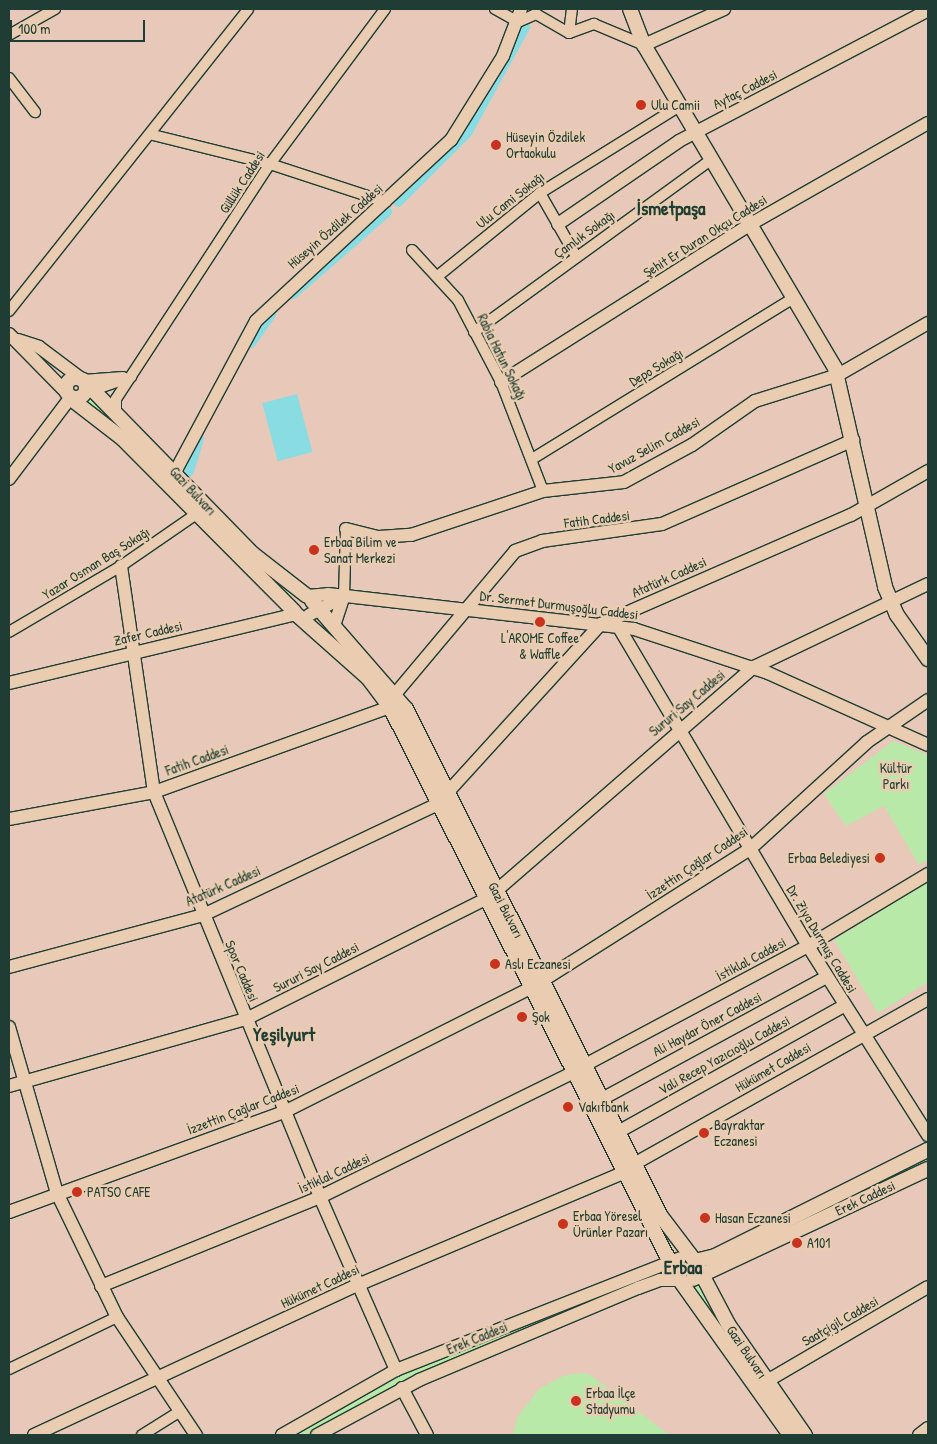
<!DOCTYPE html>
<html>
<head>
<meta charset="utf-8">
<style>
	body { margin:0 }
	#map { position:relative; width:937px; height:1444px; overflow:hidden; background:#e7c8b9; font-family:"Patrick Hand",sans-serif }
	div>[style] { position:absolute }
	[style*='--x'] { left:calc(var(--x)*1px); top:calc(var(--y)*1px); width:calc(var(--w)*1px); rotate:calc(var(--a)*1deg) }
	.green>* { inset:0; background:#b9e9a8 }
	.water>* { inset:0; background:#8adce3; transform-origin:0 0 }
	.canal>* { height:10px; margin:-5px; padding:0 5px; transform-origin:5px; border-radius:5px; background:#8adce3 }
	.roads { filter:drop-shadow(1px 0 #1f3d34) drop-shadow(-1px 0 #1f3d34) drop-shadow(0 1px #1f3d34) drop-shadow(0 -1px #1f3d34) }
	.minor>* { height:10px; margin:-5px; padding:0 5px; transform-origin:5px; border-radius:5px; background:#eacdb1 }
	.tertiary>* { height:12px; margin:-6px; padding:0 6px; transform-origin:6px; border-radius:6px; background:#eacdb1 }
	.secondary>* { height:14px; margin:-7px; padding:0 7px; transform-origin:7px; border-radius:7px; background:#eacdb1 }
	.secondary>.ring { margin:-7px; padding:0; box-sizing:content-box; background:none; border:14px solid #eacdb1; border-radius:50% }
	.dots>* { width:14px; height:14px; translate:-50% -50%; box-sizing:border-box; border:2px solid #eacdb1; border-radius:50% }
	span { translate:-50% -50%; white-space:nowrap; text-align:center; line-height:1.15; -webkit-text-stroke:5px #eacdb1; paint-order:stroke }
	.street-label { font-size:14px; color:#1f3d34 }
	.poi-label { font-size:14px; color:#1f3d34 }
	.left { translate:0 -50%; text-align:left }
	.right { translate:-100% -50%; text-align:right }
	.park-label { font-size:14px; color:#27463a }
	.district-label { font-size:19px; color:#1f3d34; font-weight:700 }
	.frame { position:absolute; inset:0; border:10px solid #1f3d34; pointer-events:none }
	.scale { position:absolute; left:10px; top:20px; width:135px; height:22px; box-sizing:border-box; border:2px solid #1f3d34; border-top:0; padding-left:6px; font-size:15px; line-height:18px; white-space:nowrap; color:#1f3d34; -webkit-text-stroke:4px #eacdb1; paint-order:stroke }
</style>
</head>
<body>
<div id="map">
	<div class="green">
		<i style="clip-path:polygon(89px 396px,251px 560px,291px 593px,287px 598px,121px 430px,85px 400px)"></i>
		<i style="clip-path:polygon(893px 741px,928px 755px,928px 860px,919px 865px,884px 806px,846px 826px,824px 794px)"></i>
		<i style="clip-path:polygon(928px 882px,928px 982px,878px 1013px,834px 940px)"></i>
		<i style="clip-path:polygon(926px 1159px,927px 1163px,707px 1269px,705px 1264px)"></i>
		<i style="clip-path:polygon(665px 1269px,668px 1275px,616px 1290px,428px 1369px,303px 1435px,294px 1435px,402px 1375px)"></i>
		<i style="clip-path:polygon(700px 1283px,799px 1435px,692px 1287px)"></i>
		<i style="clip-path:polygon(584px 1373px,592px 1376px,669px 1435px,513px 1435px,518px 1416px,539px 1389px,565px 1375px)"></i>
	</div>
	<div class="water">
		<i style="left:297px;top:394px;width:60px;height:36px;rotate:75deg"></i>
	</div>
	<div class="canal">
		<i style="--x:527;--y:10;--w:1;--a:-90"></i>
		<i style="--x:398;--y:202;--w:98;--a:-45"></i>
		<i style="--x:467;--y:133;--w:121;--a:-61.3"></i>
		<i style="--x:293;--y:294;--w:125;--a:-41.1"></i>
		<i style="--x:251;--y:343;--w:35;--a:-55"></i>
		<i style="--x:189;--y:471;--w:34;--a:-73"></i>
	</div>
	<div class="roads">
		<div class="minor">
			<i style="--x:495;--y:9;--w:26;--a:29"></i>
			<i style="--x:518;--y:22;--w:20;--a:-24"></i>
			<i style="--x:536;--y:14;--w:38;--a:30"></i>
			<i style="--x:569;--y:33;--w:27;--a:-20"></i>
			<i style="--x:594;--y:24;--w:54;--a:22.8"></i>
			<i style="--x:569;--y:33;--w:24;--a:-83"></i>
			<i style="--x:9;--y:35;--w:53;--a:-29.5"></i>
			<i style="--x:9;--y:78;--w:43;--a:52.6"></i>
			<i style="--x:153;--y:135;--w:121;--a:13.9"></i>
			<i style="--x:270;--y:164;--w:122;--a:18.1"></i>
			<i style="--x:540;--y:193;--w:73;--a:60.3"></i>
			<i style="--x:412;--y:250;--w:68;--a:47.4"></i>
			<i style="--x:458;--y:300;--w:93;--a:62.3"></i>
			<i style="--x:501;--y:382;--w:117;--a:68.9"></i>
			<i style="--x:439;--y:275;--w:130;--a:-39.1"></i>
			<i style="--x:540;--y:193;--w:165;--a:-31.9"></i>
			<i style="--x:9;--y:311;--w:385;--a:-51.6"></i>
			<i style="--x:474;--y:332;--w:293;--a:-36"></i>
			<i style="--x:83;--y:380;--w:40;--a:-4.3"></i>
			<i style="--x:85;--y:393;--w:49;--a:-19.2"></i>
			<i style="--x:116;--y:412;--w:13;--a:-90"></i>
			<i style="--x:116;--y:399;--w:281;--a:-56.8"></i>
			<i style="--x:270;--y:164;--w:193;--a:-53.4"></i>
			<i style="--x:532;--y:459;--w:308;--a:-31.6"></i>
			<i style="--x:344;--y:596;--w:67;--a:-88.3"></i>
			<i style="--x:9;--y:632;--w:130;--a:-30.5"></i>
			<i style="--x:121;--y:566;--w:90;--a:-34.6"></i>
			<i style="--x:9;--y:1369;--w:120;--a:-25.7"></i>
			<i style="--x:142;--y:1435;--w:44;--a:-31.9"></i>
		</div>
		<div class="tertiary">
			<i style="--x:644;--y:45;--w:88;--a:-24.2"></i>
			<i style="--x:558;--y:224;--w:147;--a:-34.4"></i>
			<i style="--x:679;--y:141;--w:281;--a:-27.7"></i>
			<i style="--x:9;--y:334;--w:81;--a:45.5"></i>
			<i style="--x:18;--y:340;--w:22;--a:18"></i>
			<i style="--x:39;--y:347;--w:55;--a:36.9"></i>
			<i style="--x:501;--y:382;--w:294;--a:-32.3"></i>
			<i style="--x:749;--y:225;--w:206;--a:-29.7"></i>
			<i style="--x:175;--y:472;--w:171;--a:-61.8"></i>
			<i style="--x:256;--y:321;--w:266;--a:-42.9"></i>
			<i style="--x:451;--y:140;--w:99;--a:-58.2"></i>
			<i style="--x:503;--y:56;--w:50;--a:-69"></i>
			<i style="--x:9;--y:479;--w:101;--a:-53"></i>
			<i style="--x:346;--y:529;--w:34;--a:14"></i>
			<i style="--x:379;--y:537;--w:32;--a:-4"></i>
			<i style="--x:411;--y:535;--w:139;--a:-18.4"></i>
			<i style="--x:543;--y:491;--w:81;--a:-6.3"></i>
			<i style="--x:624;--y:482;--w:77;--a:-28.6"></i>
			<i style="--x:692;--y:445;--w:77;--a:-34.9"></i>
			<i style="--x:755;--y:401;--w:87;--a:-17.4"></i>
			<i style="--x:838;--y:375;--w:104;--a:-30"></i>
			<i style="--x:121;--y:566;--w:228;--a:81.7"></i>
			<i style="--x:154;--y:792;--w:438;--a:67.7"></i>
			<i style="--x:320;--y:1197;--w:189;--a:66.3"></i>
			<i style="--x:307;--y:596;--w:21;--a:-5"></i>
			<i style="--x:328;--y:594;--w:308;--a:6.5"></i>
			<i style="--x:634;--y:629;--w:141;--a:18.2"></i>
			<i style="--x:768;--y:673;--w:175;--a:24.2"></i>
			<i style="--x:309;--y:615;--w:40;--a:-28"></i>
			<i style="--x:334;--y:626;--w:32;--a:-72"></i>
			<i style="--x:618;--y:626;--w:372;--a:59.3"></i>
			<i style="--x:808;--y:946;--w:224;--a:57.6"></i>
			<i style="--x:9;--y:683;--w:295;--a:-13.5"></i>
			<i style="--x:396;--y:693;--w:185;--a:-50"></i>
			<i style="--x:515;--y:551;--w:29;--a:-20"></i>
			<i style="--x:542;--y:541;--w:121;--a:-8.1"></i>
			<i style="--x:662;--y:524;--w:209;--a:-23.7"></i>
			<i style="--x:447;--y:793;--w:229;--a:-47.7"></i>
			<i style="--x:601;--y:624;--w:273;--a:-23.6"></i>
			<i style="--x:851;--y:515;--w:89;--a:-29.7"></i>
			<i style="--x:9;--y:819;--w:147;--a:-10.5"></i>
			<i style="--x:154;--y:792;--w:251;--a:-19.8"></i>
			<i style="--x:496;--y:891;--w:342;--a:-41"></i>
			<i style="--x:754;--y:667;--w:193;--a:-25.5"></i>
			<i style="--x:9;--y:967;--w:201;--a:-15"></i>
			<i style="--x:203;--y:915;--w:262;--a:-25.3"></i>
			<i style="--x:542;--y:981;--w:246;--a:-32.4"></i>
			<i style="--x:750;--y:849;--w:159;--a:-42.4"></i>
			<i style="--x:867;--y:742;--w:74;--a:-34.5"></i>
			<i style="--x:9;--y:1027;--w:173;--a:73.9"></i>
			<i style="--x:57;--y:1193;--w:138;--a:64.2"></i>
			<i style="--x:117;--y:1317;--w:142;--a:56.2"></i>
			<i style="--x:585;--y:1065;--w:253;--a:-28.1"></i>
			<i style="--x:808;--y:946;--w:140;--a:-31"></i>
			<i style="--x:9;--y:1086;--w:246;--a:-15.8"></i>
			<i style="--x:246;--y:1019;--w:268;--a:-26.6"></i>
			<i style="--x:602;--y:1099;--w:256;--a:-28.5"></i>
			<i style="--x:618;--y:1132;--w:260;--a:-29.2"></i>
			<i style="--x:634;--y:1164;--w:337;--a:-29.3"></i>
			<i style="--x:9;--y:1212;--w:295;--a:-20"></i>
			<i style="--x:286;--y:1111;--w:276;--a:-26.7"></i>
			<i style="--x:101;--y:1286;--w:236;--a:-22.1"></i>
			<i style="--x:320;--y:1197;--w:283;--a:-26.2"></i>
			<i style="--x:767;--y:1381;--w:186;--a:-30.3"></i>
			<i style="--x:402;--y:1388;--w:53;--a:62"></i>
			<i style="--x:34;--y:1435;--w:359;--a:-24.9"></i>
			<i style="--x:360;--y:1284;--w:285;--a:-22.9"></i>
			<i style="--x:282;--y:1435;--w:131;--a:-29.7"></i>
			<i style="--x:396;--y:1370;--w:305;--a:-21.5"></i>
			<i style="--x:317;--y:1435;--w:116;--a:-28.3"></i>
			<i style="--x:419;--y:1380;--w:238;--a:-22.8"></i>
			<i style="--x:638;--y:1288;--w:23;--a:-20"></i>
			<i style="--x:660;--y:1280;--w:22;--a:0"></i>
			<i style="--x:919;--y:1435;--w:11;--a:-38"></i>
		</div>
		<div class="secondary">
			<i style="--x:630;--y:9;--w:39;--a:69"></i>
			<i style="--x:644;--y:45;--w:375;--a:59.4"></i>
			<i style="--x:835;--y:368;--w:225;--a:77.1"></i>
			<i style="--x:885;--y:587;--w:30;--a:67"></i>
			<i style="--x:897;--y:615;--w:54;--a:54.8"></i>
			<i class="ring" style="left:66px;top:378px;width:6px;height:6px"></i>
			<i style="--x:83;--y:380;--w:243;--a:45.7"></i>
			<i style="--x:253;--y:554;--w:68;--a:37.9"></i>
			<i style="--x:70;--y:398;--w:67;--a:37.7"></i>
			<i style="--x:123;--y:439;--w:243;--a:45.2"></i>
			<i style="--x:312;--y:601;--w:143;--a:49"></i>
			<i style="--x:406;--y:709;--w:566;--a:63.34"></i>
			<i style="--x:660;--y:1215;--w:58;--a:52.7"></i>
			<i style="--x:695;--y:1261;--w:21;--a:-14"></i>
			<i style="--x:715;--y:1256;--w:238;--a:-26.5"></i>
			<i style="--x:296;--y:614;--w:96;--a:41.6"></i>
			<i style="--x:368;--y:678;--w:36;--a:53"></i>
			<i style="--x:390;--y:707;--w:633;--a:63.23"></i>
			<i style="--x:698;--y:1267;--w:64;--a:62.2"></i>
			<i style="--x:728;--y:1324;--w:135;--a:55.3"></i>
			<i style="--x:676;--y:1275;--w:196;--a:54.5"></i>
			<i style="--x:693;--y:1279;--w:259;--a:-25.1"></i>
		</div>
	</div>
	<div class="dots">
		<i style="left:641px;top:105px;background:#c8321e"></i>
		<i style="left:496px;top:145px;background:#c8321e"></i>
		<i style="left:314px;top:550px;background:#c8321e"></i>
		<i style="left:540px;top:622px;background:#c8321e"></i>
		<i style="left:880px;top:858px;background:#c8321e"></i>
		<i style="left:495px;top:964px;background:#c8321e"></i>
		<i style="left:522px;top:1017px;background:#c8321e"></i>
		<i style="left:568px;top:1107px;background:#c8321e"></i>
		<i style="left:704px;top:1133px;background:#c8321e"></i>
		<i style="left:77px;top:1192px;background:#c8321e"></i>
		<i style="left:705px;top:1218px;background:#c8321e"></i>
		<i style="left:563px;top:1224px;background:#c8321e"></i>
		<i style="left:797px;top:1243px;background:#c8321e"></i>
		<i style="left:576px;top:1401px;background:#c8321e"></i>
	</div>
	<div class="street-label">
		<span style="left:745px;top:89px;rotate:-27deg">Aytaç Caddesi</span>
		<span style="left:242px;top:182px;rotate:-57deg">Güllük Caddesi</span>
		<span style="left:510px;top:200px;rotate:-38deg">Ulu Cami Sokağı</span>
		<span style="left:335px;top:226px;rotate:-41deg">Hüseyin Özdilek Caddesi</span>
		<span style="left:584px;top:234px;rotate:-36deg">Çamlık Sokağı</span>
		<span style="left:705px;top:236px;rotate:-32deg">Şehit Er Duran Okçu Caddesi</span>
		<span style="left:502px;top:357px;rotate:64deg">Rabia Hatun Sokağı</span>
		<span style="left:656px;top:367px;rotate:-31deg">Depo Sokağı</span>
		<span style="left:654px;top:445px;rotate:-29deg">Yavuz Selim Caddesi</span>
		<span style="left:193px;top:491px;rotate:47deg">Gazi Bulvarı</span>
		<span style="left:597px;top:519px;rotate:-7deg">Fatih Caddesi</span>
		<span style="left:96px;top:563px;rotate:-32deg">Yazar Osman Baş Sokağı</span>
		<span style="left:669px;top:577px;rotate:-24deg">Atatürk Caddesi</span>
		<span style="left:559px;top:605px;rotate:7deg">Dr. Sermet Durmuşoğlu Caddesi</span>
		<span style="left:148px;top:633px;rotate:-13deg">Zafer Caddesi</span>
		<span style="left:687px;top:703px;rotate:-40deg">Sururi Say Caddesi</span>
		<span style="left:197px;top:760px;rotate:-20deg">Fatih Caddesi</span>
		<span style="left:697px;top:863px;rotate:-34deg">İzzettin Çağlar Caddesi</span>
		<span style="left:223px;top:886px;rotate:-24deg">Atatürk Caddesi</span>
		<span style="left:506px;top:910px;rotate:63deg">Gazi Bulvarı</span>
		<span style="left:822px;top:939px;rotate:59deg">Dr. Ziya Durmuş Caddesi</span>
		<span style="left:751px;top:959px;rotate:-28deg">İstiklal Caddesi</span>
		<span style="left:316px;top:967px;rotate:-27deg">Sururi Say Caddesi</span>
		<span style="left:242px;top:971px;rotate:67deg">Spor Caddesi</span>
		<span style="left:707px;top:1024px;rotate:-28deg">Ali Haydar Öner Caddesi</span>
		<span style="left:724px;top:1055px;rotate:-29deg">Vali Recep Yazıcıoğlu Caddesi</span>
		<span style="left:773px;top:1067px;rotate:-30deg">Hükümet Caddesi</span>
		<span style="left:243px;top:1109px;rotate:-21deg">İzzettin Çağlar Caddesi</span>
		<span style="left:334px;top:1173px;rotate:-25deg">İstiklal Caddesi</span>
		<span style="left:865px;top:1198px;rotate:-25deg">Erek Caddesi</span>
		<span style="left:320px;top:1286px;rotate:-25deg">Hükümet Caddesi</span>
		<span style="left:840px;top:1321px;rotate:-30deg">Saatçigil Caddesi</span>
		<span style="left:477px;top:1338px;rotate:-22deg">Erek Caddesi</span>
		<span style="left:747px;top:1352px;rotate:56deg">Gazi Bulvarı</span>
	</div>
	<div class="poi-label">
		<span class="left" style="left:651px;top:105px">Ulu Camii</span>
		<span class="left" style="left:506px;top:145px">Hüseyin Özdilek<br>Ortaokulu</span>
		<span class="left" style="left:324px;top:550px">Erbaa Bilim ve<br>Sanat Merkezi</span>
		<span style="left:540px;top:646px">L'AROME Coffee<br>&amp; Waffle</span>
		<span class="right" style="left:870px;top:858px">Erbaa Belediyesi</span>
		<span class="left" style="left:505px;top:964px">Aslı Eczanesi</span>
		<span class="left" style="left:532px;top:1017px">Şok</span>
		<span class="left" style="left:578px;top:1107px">Vakıfbank</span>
		<span class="left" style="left:714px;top:1133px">Bayraktar<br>Eczanesi</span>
		<span class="left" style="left:87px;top:1192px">PATSO CAFE</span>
		<span class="left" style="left:573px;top:1224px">Erbaa Yöresel<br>Ürünler Pazarı</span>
		<span class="left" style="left:715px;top:1218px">Hasan Eczanesi</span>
		<span class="left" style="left:807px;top:1243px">A101</span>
		<span class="left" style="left:586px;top:1401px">Erbaa İlçe<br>Stadyumu</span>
	</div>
	<div class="park-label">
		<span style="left:896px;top:776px">Kültür<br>Parkı</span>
	</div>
	<div class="district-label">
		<span style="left:671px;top:209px">İsmetpaşa</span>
		<span style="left:284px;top:1035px">Yeşilyurt</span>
		<span style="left:683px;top:1268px">Erbaa</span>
	</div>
	<div class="frame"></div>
	<div class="scale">100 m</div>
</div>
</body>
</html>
